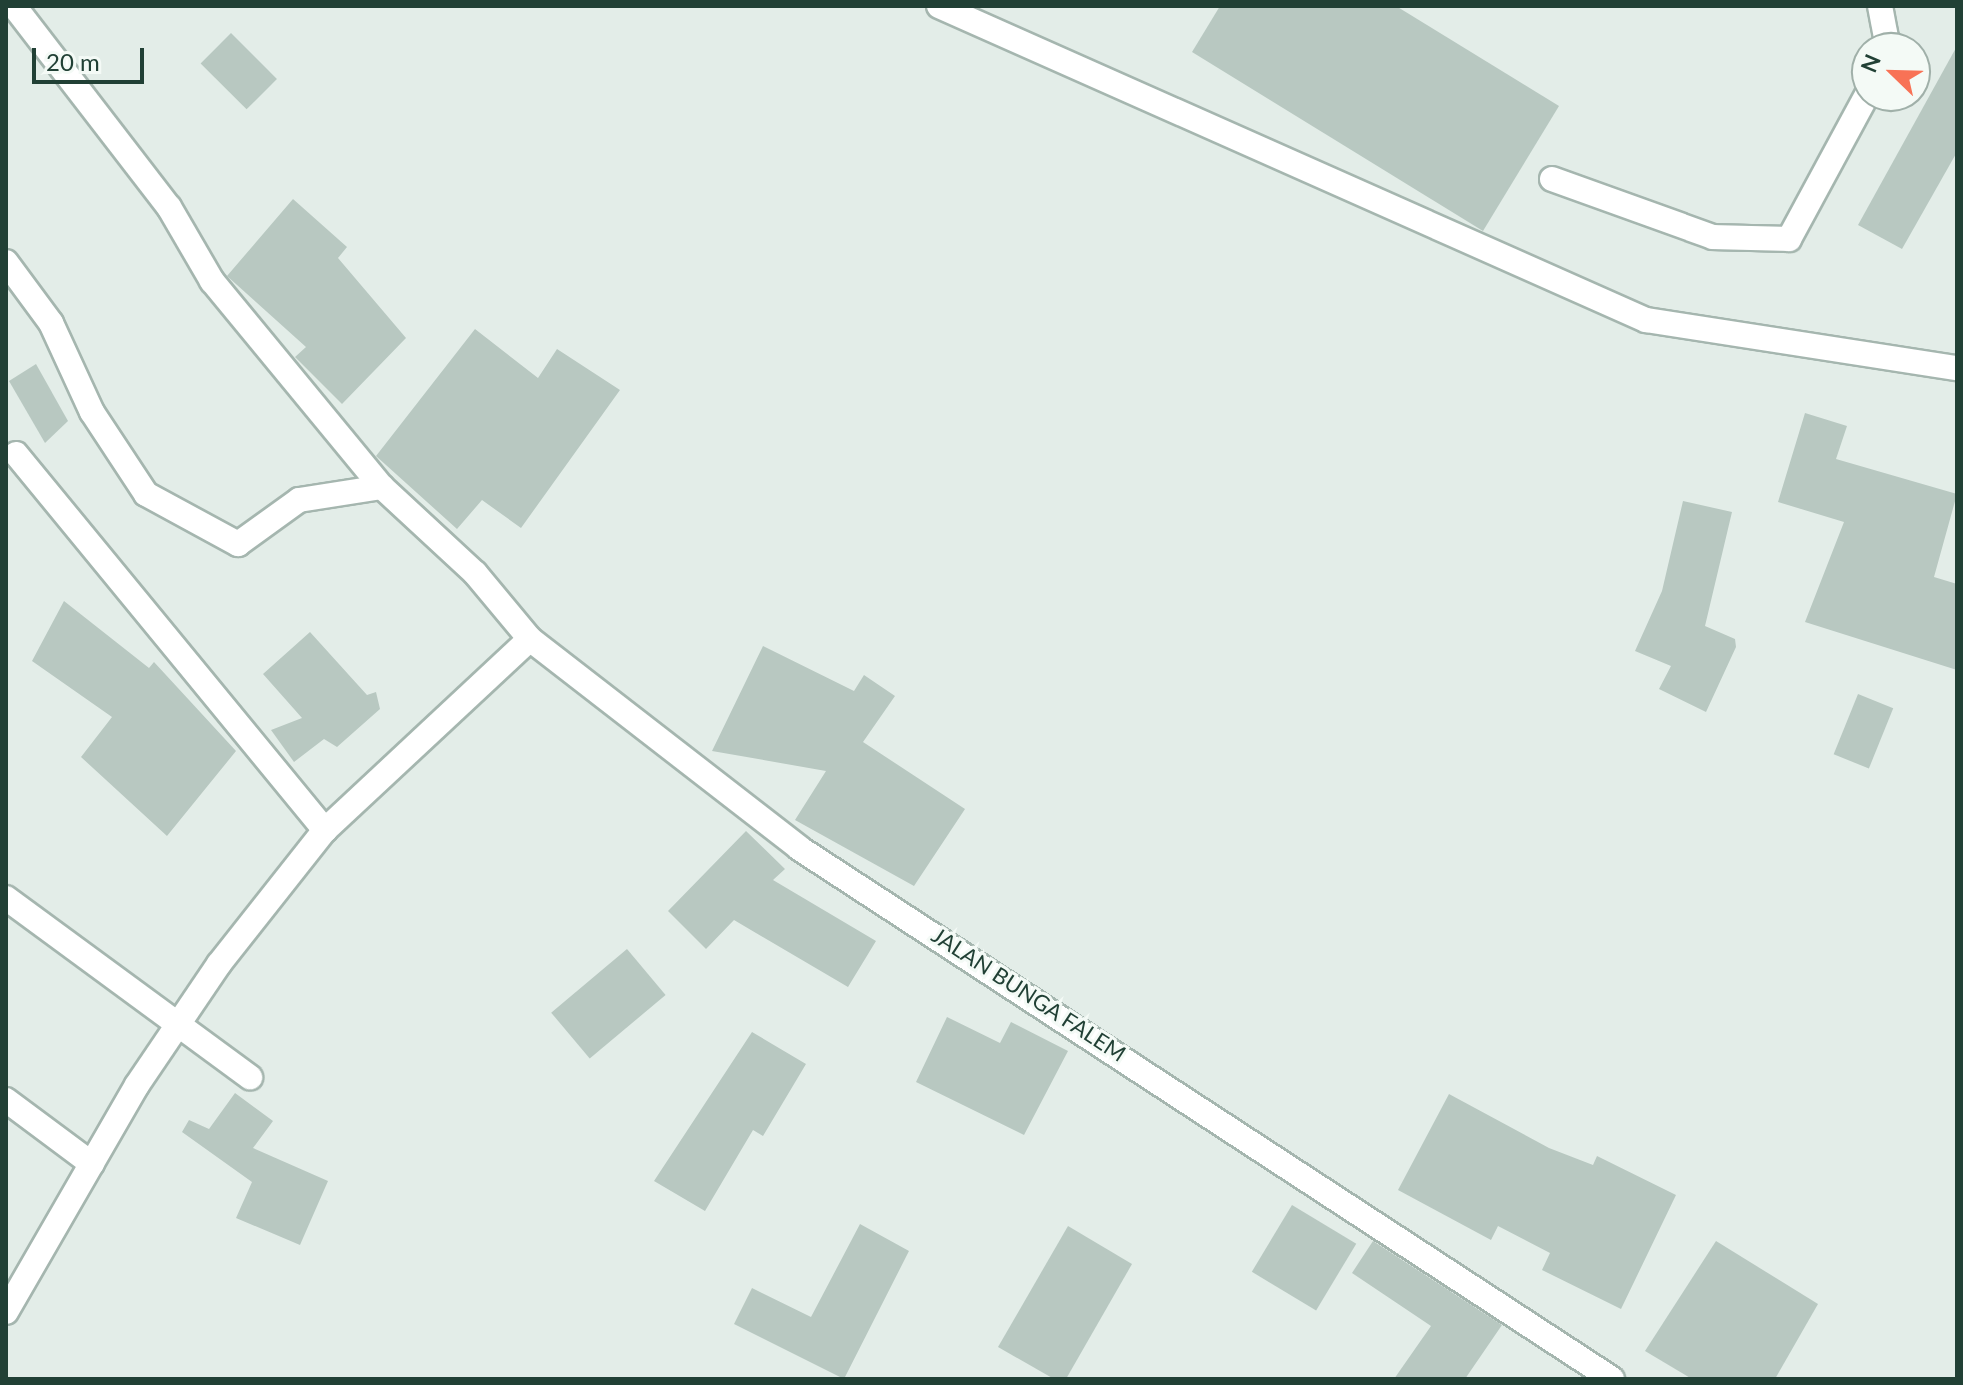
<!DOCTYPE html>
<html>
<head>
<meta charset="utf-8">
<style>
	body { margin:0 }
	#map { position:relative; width:1963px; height:1385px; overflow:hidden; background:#e3ede8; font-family:Lato,sans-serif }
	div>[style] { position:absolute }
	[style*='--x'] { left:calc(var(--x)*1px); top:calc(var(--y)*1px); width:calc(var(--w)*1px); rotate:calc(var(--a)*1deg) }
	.building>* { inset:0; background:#b8c8c1; transform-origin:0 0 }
	.roads { filter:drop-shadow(2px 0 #a5b6af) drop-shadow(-2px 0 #a5b6af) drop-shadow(0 2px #a5b6af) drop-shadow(0 -2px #a5b6af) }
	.minor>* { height:24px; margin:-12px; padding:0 12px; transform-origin:12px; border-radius:12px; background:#fff }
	span { translate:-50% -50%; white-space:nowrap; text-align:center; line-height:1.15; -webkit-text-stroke:6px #f4faf6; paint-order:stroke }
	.street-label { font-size:22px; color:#214035 }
	.frame { position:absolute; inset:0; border:8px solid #214035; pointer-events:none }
	.north { position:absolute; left:1851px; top:32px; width:80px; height:80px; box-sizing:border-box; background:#f4faf6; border:2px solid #a0b0a9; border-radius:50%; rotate:293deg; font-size:22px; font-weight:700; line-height:32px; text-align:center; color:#214035 }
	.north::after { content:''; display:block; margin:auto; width:28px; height:36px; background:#f87256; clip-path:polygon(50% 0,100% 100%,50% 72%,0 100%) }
	.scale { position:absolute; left:32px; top:48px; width:112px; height:36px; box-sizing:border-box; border:4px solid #214035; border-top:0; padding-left:10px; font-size:24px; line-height:28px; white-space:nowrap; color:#214035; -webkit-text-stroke:6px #f4faf6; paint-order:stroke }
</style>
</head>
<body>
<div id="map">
	<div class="building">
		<i style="clip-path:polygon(1220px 6px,1396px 6px,1559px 106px,1483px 231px,1192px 52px)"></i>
		<i style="left:231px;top:33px;width:65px;height:43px;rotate:45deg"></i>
		<i style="clip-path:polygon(1957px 46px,1957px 152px,1902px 249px,1858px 225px)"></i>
		<i style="clip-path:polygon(293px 199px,347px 247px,338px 258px,406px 338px,342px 404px,295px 357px,306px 347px,227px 276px)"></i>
		<i style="clip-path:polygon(475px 329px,538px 378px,557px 349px,620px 390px,521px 528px,482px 500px,457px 529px,376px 456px)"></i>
		<i style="clip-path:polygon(36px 364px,68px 421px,45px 443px,9px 381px)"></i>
		<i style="clip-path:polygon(1805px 413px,1847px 426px,1836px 459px,1957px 494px,1934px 577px,1957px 584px,1957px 670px,1805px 622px,1844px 522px,1778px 502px)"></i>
		<i style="clip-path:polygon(1683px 501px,1732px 512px,1705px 626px,1735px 639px,1736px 647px,1706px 712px,1659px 689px,1671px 666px,1635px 651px,1662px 591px)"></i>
		<i style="clip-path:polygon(64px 601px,149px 668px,154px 662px,236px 751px,167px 836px,81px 757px,112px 717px,32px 661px)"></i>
		<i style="clip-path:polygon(310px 632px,367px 695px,376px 692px,380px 709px,337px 747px,324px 739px,294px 762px,271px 730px,302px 718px,263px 674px)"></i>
		<i style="clip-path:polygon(763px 646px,854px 691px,864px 675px,895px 696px,863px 742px,965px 809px,914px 886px,795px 820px,826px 771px,712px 751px)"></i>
		<i style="left:1858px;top:694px;width:38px;height:65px;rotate:22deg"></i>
		<i style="clip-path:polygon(746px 831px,785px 869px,773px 880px,876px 941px,848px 987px,734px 920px,706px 949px,668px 911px)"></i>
		<i style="left:627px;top:949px;width:60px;height:99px;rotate:50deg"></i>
		<i style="clip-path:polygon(947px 1017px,1000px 1043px,1011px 1022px,1068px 1051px,1024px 1135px,916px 1082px)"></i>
		<i style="clip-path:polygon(752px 1032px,806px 1064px,763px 1136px,753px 1130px,705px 1211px,654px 1181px)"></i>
		<i style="clip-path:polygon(235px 1093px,273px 1121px,253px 1148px,328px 1181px,300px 1245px,236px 1218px,252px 1182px,182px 1132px,189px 1120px,209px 1129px)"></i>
		<i style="clip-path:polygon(1449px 1094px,1549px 1148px,1593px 1165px,1597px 1156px,1676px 1195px,1621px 1309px,1542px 1270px,1550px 1253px,1498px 1226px,1491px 1240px,1398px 1190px)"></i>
		<i style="left:1292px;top:1205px;width:75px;height:78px;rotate:31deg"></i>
		<i style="clip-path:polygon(860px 1224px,909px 1251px,844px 1379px,734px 1324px,752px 1288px,811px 1317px)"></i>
		<i style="clip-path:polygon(1068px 1226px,1132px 1264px,1066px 1379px,1054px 1379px,998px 1347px)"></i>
		<i style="clip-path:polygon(1373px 1241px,1502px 1325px,1465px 1379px,1394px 1379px,1431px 1326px,1352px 1273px)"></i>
		<i style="clip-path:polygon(1716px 1241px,1818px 1304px,1775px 1379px,1692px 1379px,1645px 1351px)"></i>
	</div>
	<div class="roads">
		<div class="minor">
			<i style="--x:14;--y:6;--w:254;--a:52.4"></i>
			<i style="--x:169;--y:207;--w:86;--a:59.8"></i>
			<i style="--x:212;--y:281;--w:267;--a:50.5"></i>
			<i style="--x:382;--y:487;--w:127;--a:42.8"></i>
			<i style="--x:475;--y:573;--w:86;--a:50.2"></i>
			<i style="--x:530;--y:639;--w:341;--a:37.8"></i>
			<i style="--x:799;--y:848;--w:971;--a:33.15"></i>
			<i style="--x:939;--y:6;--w:774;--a:23.95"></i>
			<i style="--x:1646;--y:320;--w:315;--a:8.8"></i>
			<i style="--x:1880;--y:6;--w:43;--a:79.2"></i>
			<i style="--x:1552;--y:179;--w:171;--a:19.8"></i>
			<i style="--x:1713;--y:237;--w:76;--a:1.5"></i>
			<i style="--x:1789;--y:239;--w:164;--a:-61.6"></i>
			<i style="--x:6;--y:262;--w:76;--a:53.6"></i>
			<i style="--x:51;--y:323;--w:98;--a:65.3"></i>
			<i style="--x:92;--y:412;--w:98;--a:56.6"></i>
			<i style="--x:146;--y:494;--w:105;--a:28.5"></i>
			<i style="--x:238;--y:544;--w:75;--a:-35.8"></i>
			<i style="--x:299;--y:500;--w:84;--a:-8.9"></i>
			<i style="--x:16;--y:454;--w:487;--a:50.6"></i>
			<i style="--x:6;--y:898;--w:303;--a:36.3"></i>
			<i style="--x:6;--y:1100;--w:107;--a:36.7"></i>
			<i style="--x:6;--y:1312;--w:262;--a:-60"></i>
			<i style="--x:137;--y:1085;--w:146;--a:-55.9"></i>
			<i style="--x:219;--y:964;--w:171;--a:-51.7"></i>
			<i style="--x:325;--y:830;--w:280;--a:-43"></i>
		</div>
	</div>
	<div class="street-label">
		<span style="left:1029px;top:994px;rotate:33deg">JALAN BUNGA FALEM</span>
	</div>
	<div class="frame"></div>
	<div class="north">N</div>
	<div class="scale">20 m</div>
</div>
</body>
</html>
